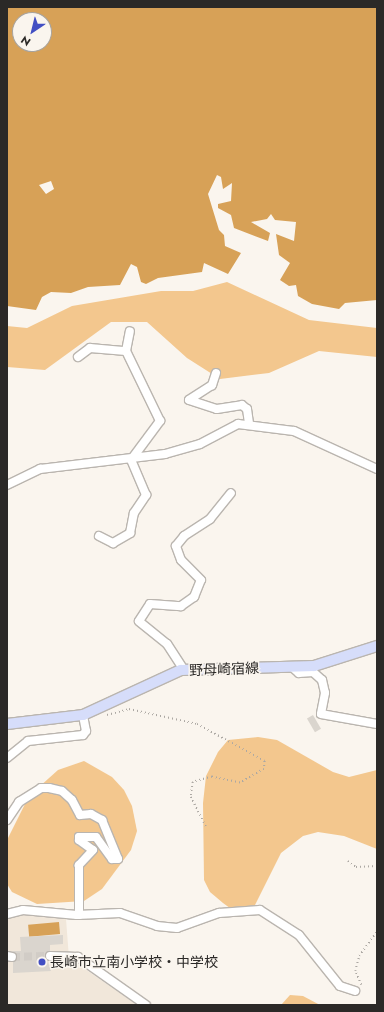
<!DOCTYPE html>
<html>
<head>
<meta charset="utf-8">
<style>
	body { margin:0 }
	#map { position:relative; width:384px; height:1012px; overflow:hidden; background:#faf5ee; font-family:Jost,"Noto Sans JP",sans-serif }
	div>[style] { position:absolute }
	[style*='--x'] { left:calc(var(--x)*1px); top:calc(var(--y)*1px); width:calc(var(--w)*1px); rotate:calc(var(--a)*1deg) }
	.built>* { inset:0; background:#f1e7da }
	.green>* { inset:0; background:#f3c78e }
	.water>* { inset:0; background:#d7a157; transform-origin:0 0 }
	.building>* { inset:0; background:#dad5ce; transform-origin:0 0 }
	.minor-tunnel>* { height:8px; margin-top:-4px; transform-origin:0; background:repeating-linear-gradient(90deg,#d1ccc6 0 8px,transparent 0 12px) }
	.path>* { height:1.5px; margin-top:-0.75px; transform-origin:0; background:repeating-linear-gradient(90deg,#aca8a3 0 1px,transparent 0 4px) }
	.roads { filter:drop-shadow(1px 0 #bab5af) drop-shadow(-1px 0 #bab5af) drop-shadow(0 1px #bab5af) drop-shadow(0 -1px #bab5af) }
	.minor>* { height:8px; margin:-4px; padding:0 4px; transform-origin:4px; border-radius:4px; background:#fff }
	.major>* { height:10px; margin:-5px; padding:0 5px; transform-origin:5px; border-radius:5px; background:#d6ddfa }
	.dots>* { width:11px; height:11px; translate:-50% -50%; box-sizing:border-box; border:2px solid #faf5ee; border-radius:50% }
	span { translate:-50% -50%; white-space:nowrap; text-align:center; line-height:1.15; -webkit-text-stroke:3px #faf5ee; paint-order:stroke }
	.street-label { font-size:14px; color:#2b2927 }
	.poi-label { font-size:14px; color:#2b2927 }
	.left { translate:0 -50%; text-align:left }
	.frame { position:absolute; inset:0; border:8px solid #2b2927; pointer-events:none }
	.north { position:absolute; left:12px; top:12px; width:40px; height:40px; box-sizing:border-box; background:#faf5ee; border:1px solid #a7a39e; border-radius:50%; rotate:215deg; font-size:11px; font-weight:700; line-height:16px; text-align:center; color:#2b2927 }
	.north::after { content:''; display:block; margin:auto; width:14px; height:18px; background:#424fc3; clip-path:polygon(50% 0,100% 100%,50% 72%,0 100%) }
</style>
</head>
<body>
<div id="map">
	<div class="built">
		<i style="clip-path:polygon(22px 914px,66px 919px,69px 958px,137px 1005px,7px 1005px,7px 918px)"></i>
	</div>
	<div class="green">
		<i style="clip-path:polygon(227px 282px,309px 320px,377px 328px,377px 357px,319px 351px,269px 373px,220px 379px,187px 358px,147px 322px,111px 322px,45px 370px,7px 367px,7px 326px,27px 328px,72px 306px,161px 291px,193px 291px)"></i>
		<i style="clip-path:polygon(258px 737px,277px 740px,333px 772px,349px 777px,377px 770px,377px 849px,344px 836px,318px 832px,303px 836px,281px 853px,255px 905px,246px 912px,234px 911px,223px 903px,210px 892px,204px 880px,203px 803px,206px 776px,218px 752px,228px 740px)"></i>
		<i style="clip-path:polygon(84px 761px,112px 777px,124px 790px,132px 806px,137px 831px,131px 850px,102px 889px,84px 901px,37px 904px,12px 892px,7px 884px,7px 840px,29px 796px,58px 770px)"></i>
		<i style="clip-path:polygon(290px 995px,303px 996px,320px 1005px,281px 1005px)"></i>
	</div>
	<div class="water">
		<i style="clip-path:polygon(evenodd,7px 7px,377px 7px,377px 300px,345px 303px,339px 309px,312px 304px,298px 296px,296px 285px,289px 286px,280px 280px,290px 263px,279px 255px,276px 234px,294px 241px,296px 222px,275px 220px,271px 214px,267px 219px,251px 222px,270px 233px,268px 241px,234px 228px,231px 215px,218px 208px,218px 204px,231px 201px,232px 183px,223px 189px,221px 177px,217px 175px,208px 194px,219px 230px,224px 235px,225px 246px,241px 253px,228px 274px,204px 263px,202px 272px,158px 278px,146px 284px,141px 282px,137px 267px,131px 264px,120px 285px,88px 287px,71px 293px,51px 292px,42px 297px,36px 310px,7px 306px,7px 7px,20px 20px,44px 20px,44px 44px,20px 44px,20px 20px,7px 7px,51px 181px,54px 189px,46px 194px,39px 185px,51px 181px)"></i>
		<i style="left:59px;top:922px;width:12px;height:31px;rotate:85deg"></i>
	</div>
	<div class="building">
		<i style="left:313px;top:715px;width:16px;height:7px;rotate:60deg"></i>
		<i style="clip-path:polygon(63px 935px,63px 944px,50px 945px,50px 951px,45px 953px,51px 971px,13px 973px,13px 962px,17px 958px,12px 951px,21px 951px,20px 937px)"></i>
	</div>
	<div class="minor-tunnel">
		<i style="--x:12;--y:957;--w:38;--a:-2"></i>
	</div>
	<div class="path">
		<i style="--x:107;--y:715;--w:23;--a:-15"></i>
		<i style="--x:129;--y:709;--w:70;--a:12.4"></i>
		<i style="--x:197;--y:724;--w:77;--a:28.6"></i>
		<i style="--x:265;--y:761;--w:8;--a:97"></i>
		<i style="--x:264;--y:769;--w:28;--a:150"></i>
		<i style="--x:240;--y:783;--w:29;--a:-168"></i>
		<i style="--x:212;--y:777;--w:20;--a:165"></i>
		<i style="--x:193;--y:782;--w:15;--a:98"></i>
		<i style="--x:191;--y:797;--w:34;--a:63"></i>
		<i style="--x:348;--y:861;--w:10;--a:37"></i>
		<i style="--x:356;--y:867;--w:21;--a:-3"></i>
		<i style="--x:361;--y:985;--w:15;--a:-113"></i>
		<i style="--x:355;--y:971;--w:16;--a:-75"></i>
		<i style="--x:359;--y:956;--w:31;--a:-54"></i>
	</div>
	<div class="roads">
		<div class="minor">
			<i style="--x:78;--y:357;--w:15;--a:-37"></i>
			<i style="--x:90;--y:348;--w:36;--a:5"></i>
			<i style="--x:216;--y:373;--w:13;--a:108"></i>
			<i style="--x:212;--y:385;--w:27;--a:147"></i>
			<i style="--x:189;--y:400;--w:29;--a:18"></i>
			<i style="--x:217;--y:409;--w:25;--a:-9"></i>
			<i style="--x:242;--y:405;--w:6;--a:39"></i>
			<i style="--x:247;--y:409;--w:14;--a:82"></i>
			<i style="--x:7;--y:485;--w:37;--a:-26"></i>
			<i style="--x:40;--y:469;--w:126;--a:-6.8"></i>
			<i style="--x:165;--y:454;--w:36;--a:-16"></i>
			<i style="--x:200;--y:444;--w:43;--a:-27.8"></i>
			<i style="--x:238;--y:424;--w:56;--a:7.1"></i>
			<i style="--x:294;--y:431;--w:91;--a:24.6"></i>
			<i style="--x:99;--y:536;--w:16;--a:27"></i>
			<i style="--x:113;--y:543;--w:20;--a:-30"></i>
			<i style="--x:130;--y:533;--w:20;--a:-79"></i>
			<i style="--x:134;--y:513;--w:22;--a:-56"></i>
			<i style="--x:146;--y:495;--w:38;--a:-113"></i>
			<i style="--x:131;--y:460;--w:49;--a:-53.4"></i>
			<i style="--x:160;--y:421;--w:78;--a:-115.9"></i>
			<i style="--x:126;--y:351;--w:20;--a:-79"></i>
			<i style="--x:292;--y:667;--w:9;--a:41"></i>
			<i style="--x:299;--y:673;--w:14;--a:-4"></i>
			<i style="--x:313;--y:672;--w:12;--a:42"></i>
			<i style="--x:322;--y:680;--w:13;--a:77"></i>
			<i style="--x:325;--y:693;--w:21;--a:101"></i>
			<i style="--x:321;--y:714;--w:57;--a:10.1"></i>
			<i style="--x:184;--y:670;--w:31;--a:-123"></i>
			<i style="--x:167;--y:644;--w:36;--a:-141"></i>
			<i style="--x:139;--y:621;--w:20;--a:-57"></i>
			<i style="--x:150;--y:604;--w:31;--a:4"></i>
			<i style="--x:181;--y:606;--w:16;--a:-35"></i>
			<i style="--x:194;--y:597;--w:18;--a:-68"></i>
			<i style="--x:201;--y:580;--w:28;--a:-135"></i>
			<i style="--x:181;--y:560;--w:15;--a:-110"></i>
			<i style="--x:176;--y:546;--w:13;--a:-51"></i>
			<i style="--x:184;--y:536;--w:31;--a:-33"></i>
			<i style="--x:210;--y:519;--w:33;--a:-51"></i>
			<i style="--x:7;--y:758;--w:27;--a:-39"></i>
			<i style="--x:28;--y:741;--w:55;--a:-6.2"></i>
			<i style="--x:83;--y:735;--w:5;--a:-53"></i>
			<i style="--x:86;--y:731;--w:16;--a:-101"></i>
			<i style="--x:7;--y:820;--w:22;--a:-56"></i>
			<i style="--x:19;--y:802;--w:26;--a:-32"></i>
			<i style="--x:41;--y:788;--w:8;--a:0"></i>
			<i style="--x:49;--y:788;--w:13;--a:13"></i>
			<i style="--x:62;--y:791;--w:13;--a:42"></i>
			<i style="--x:72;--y:800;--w:17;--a:62"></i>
			<i style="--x:80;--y:815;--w:11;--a:-5"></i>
			<i style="--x:91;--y:814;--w:13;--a:29"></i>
			<i style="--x:102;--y:820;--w:42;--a:67.7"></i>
			<i style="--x:118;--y:859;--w:6;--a:180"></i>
			<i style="--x:112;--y:859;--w:27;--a:-126"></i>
			<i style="--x:96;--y:837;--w:17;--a:180"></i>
			<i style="--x:79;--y:837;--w:3;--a:90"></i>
			<i style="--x:79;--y:840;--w:17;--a:36"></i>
			<i style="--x:93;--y:850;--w:21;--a:133"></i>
			<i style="--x:79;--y:865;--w:50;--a:90"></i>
			<i style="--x:7;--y:914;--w:16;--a:-14"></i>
			<i style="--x:23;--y:910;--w:54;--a:5.3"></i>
			<i style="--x:77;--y:915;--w:43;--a:-2.7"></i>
			<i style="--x:120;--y:913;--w:39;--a:19"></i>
			<i style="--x:157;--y:926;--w:20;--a:6"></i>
			<i style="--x:177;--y:928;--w:45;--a:-19.7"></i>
			<i style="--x:219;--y:913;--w:41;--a:-4.2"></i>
			<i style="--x:260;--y:910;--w:46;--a:32.7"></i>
			<i style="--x:299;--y:935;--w:65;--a:51.2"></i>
			<i style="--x:340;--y:986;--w:16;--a:18"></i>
			<i style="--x:7;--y:956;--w:5;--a:11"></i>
			<i style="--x:50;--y:956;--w:28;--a:2"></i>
			<i style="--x:78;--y:957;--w:83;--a:35.2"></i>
		</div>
		<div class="major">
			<i style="--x:7;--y:724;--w:77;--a:-6.8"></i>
			<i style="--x:83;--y:715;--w:108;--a:-24.7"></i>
			<i style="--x:181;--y:670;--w:133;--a:-1.7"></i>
			<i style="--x:314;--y:666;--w:66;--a:-17.6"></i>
		</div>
	</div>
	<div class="dots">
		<i style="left:42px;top:962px;background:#424fc3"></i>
	</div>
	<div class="street-label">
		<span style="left:224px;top:669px;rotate:-2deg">野母崎宿線</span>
	</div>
	<div class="poi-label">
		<span class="left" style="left:50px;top:962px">長崎市立南小学校・中学校</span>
	</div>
	<div class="frame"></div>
	<div class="north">N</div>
</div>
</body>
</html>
